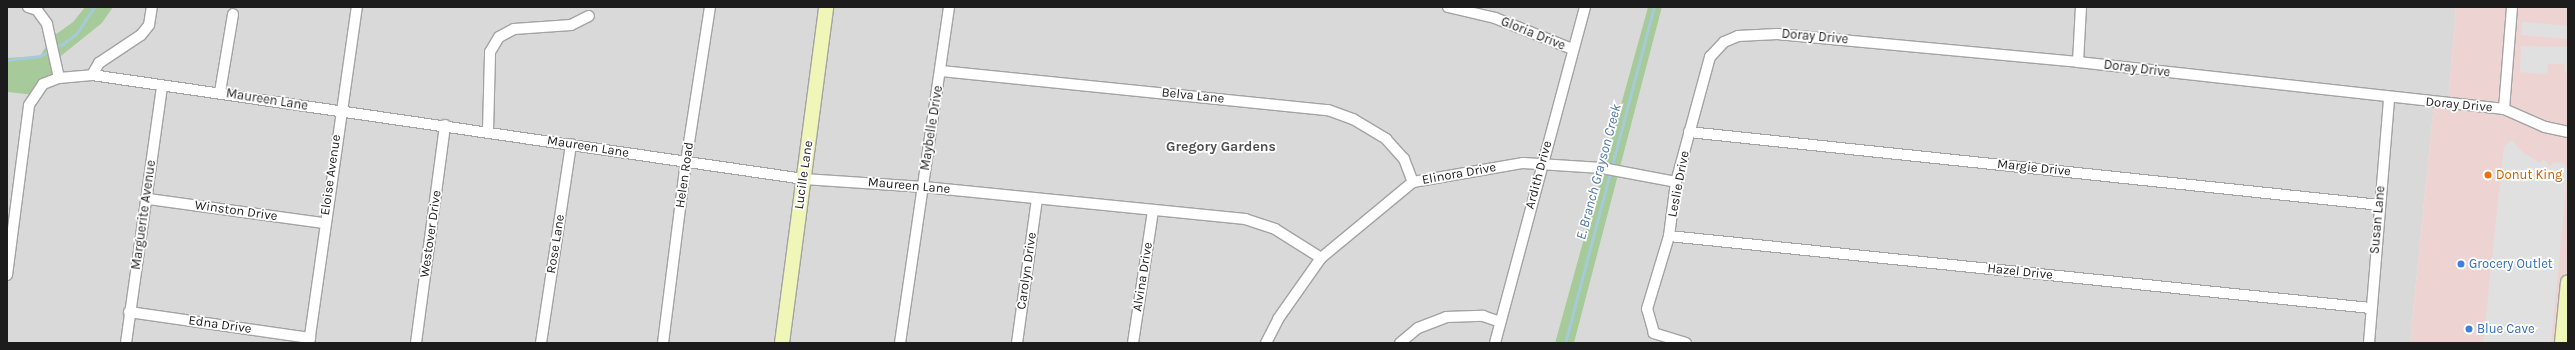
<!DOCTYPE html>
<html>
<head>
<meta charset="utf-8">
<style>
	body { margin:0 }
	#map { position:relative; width:2575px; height:350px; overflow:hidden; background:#edeae2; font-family:Karla,sans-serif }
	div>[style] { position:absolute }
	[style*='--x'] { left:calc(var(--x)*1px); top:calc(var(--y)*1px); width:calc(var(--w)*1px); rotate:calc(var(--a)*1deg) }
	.residential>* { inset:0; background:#dad9d9 }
	.commercial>* { inset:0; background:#edd4d2 }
	.forest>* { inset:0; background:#a6ca99 }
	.parking>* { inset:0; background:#e0e0e0; transform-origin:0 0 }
	.stream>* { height:3px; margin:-1.5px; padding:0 1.5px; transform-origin:1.5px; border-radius:1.5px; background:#a5cbd8 }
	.roads { filter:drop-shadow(1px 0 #a3a3a3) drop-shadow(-1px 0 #a3a3a3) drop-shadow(0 1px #a3a3a3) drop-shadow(0 -1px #a3a3a3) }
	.street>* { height:10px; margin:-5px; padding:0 5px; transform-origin:5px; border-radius:5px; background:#fff }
	.secondary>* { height:14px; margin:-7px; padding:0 7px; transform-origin:7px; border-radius:7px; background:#f0f5b8 }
	.dots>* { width:11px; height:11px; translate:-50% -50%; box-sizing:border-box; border:2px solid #fff; border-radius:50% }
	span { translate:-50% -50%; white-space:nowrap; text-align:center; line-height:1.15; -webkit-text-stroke:3.5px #fff; paint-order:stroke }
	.street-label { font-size:13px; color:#1c1c1c }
	.food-label { font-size:13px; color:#c56008 }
	.left { translate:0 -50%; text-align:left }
	.shop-label { font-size:13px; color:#366cbe }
	.neighbourhood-label { font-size:14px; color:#4f4f4f; font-weight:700 }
	.water-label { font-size:14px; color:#4f77a5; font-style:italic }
	.frame { position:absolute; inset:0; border:8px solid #1c1c1c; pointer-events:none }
</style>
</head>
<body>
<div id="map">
	<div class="residential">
		<i style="clip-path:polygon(7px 7px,85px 7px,73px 22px,52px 37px,40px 56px,11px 60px,7px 58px)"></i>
		<i style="clip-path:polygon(113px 7px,1648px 7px,1555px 343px,7px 343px,7px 92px,35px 95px,56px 60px,102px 23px)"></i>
		<i style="clip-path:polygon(1662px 7px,2456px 7px,2448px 104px,2434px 103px,2410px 343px,1574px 343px)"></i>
	</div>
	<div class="commercial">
		<i style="clip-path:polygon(2456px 7px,2568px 7px,2568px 282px,2562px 343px,2410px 343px,2434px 102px,2448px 103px)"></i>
	</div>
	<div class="forest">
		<i style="clip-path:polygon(85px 7px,113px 7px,102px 23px,56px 60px,59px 78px,35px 95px,7px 92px,7px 58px,40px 56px,52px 37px,73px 22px)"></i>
		<i style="clip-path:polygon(1648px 7px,1662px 7px,1574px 343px,1555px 343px)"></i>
	</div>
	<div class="parking">
		<i style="left:2522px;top:22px;width:46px;height:13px;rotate:5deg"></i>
		<i style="clip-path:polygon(2521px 46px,2568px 47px,2568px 73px,2565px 73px,2564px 64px,2548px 64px,2547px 74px,2520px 72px)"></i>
		<i style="clip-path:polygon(2512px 140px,2521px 151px,2540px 163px,2544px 160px,2549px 166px,2554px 162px,2563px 163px,2568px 169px,2551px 343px,2483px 343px,2504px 146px)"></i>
	</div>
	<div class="stream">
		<i style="--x:7;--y:60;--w:33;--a:-7"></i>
		<i style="--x:40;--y:56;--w:26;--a:-28"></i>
		<i style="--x:63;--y:44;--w:16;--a:-38"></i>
		<i style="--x:76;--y:34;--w:32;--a:-56"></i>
		<i style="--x:1565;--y:343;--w:348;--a:-75.2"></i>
	</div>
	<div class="roads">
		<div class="street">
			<i style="--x:28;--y:7;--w:9;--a:18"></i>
			<i style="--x:37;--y:10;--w:17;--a:54"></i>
			<i style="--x:47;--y:24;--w:55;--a:77.5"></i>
			<i style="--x:1448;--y:7;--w:48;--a:13.2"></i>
			<i style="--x:1495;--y:18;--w:83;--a:21.9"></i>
			<i style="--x:2078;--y:62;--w:55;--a:-86.9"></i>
			<i style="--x:941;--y:71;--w:389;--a:5.8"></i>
			<i style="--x:1328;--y:110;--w:27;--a:20"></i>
			<i style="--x:1353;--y:119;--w:39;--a:31"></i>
			<i style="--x:1386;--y:139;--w:27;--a:48"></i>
			<i style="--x:1404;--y:159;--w:25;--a:69"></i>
			<i style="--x:92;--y:75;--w:14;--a:-60"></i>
			<i style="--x:99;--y:63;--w:50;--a:-33.7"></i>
			<i style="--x:141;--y:35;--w:13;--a:-51"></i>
			<i style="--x:149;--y:25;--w:18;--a:-81"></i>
			<i style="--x:220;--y:92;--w:79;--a:-80.5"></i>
			<i style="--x:2504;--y:109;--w:102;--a:-85.5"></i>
			<i style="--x:488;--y:131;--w:79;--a:-88.5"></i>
			<i style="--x:490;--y:52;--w:17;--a:-59"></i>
			<i style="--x:499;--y:37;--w:17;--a:-28"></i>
			<i style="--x:514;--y:29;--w:57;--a:-4"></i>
			<i style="--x:571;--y:25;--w:20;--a:-27"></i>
			<i style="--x:1689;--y:132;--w:695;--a:6.03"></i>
			<i style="--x:148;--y:199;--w:178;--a:7.8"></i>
			<i style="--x:1669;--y:236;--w:705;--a:5.86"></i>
			<i style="--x:7;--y:275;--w:171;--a:-82.6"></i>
			<i style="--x:29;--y:105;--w:25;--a:-56"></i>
			<i style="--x:43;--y:84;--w:17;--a:-21"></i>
			<i style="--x:59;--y:78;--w:33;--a:-5"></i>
			<i style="--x:92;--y:75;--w:720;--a:8.31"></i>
			<i style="--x:804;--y:179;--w:120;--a:3.8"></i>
			<i style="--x:924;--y:187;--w:323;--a:5.7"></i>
			<i style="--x:1245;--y:219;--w:32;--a:18"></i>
			<i style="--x:1275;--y:229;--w:54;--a:32.2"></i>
			<i style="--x:129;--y:312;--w:183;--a:8.2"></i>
			<i style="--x:126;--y:343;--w:259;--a:-82"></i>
			<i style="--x:309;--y:343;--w:339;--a:-81.9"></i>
			<i style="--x:416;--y:343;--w:220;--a:-82.4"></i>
			<i style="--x:541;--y:343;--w:201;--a:-81.4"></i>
			<i style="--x:663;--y:343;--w:182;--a:-82.8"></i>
			<i style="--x:686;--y:162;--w:157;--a:-81.2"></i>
			<i style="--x:900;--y:343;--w:340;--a:-81.7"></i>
			<i style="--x:1017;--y:343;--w:145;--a:-82.1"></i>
			<i style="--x:1133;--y:343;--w:134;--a:-81.4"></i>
			<i style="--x:1266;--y:343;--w:27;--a:-63"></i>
			<i style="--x:1278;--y:319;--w:75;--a:-54.8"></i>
			<i style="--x:1321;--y:258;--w:119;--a:-39.6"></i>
			<i style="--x:1413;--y:182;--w:112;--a:-9.8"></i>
			<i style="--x:1523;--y:163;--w:79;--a:3.6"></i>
			<i style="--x:1602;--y:168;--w:75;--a:10.7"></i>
			<i style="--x:1400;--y:343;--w:23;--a:-40"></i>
			<i style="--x:1418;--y:328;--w:30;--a:-21"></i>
			<i style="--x:1446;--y:317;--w:37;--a:-2"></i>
			<i style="--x:1483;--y:316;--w:18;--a:19"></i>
			<i style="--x:1495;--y:343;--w:348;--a:-75"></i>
			<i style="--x:1686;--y:343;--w:34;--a:-163"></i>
			<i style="--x:1654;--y:333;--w:25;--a:-106"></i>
			<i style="--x:1647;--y:309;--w:76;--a:-73.2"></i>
			<i style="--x:1669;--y:236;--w:54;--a:-82.6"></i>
			<i style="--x:1676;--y:182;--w:130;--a:-74.8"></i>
			<i style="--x:1710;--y:57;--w:21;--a:-47"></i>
			<i style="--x:1724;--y:42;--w:15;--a:-23"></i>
			<i style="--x:1738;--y:36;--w:39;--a:-3"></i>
			<i style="--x:1777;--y:34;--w:302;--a:5.3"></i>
			<i style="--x:2078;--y:62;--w:429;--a:6.3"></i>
			<i style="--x:2504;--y:109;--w:45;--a:23.7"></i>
			<i style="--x:2545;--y:127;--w:24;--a:12"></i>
			<i style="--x:2369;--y:343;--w:246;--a:-85.3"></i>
		</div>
		<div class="secondary">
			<i style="--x:782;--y:343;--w:339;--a:-82.5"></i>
			<i style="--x:2562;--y:343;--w:61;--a:-84.4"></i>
		</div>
	</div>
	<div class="dots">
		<i style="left:2488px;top:175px;background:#e8710a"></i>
		<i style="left:2461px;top:264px;background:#3f7fe0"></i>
		<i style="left:2469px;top:329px;background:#3f7fe0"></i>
	</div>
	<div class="street-label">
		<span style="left:1533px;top:34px;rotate:22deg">Gloria Drive</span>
		<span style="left:1815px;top:37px;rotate:5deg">Doray Drive</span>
		<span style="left:2137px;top:69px;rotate:7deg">Doray Drive</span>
		<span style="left:1193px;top:96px;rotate:6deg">Belva Lane</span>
		<span style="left:267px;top:100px;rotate:9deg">Maureen Lane</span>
		<span style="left:2459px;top:105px;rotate:5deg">Doray Drive</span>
		<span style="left:932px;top:128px;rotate:-81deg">Maybelle Drive</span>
		<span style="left:588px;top:147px;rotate:9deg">Maureen Lane</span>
		<span style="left:2034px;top:168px;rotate:6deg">Margie Drive</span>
		<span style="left:1459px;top:174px;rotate:-10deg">Elinora Drive</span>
		<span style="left:331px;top:175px;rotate:-82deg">Eloise Avenue</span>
		<span style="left:685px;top:175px;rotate:-82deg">Helen Road</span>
		<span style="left:804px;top:175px;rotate:-82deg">Lucille Lane</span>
		<span style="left:1539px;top:175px;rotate:-75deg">Ardith Drive</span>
		<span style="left:1679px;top:184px;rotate:-79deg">Leslie Drive</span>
		<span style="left:909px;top:186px;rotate:5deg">Maureen Lane</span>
		<span style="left:236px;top:211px;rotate:8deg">Winston Drive</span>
		<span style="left:144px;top:215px;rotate:-82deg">Marguerite Avenue</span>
		<span style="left:2378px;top:220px;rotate:-85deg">Susan Lane</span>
		<span style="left:431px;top:234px;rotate:-82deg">Westover Drive</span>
		<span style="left:556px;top:244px;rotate:-81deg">Rose Lane</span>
		<span style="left:1027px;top:271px;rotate:-82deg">Carolyn Drive</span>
		<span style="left:2020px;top:272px;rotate:6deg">Hazel Drive</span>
		<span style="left:1143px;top:277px;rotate:-81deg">Alvina Drive</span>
		<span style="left:220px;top:325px;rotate:8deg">Edna Drive</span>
	</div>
	<div class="food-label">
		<span class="left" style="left:2496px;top:175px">Donut King</span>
	</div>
	<div class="shop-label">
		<span class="left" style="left:2469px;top:264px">Grocery Outlet</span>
		<span class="left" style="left:2477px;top:329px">Blue Cave</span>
	</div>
	<div class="neighbourhood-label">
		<span style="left:1221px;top:147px">Gregory Gardens</span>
	</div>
	<div class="water-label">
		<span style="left:1599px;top:172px;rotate:-75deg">E. Branch Grayson Creek</span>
	</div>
	<div class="frame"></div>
</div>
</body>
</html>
